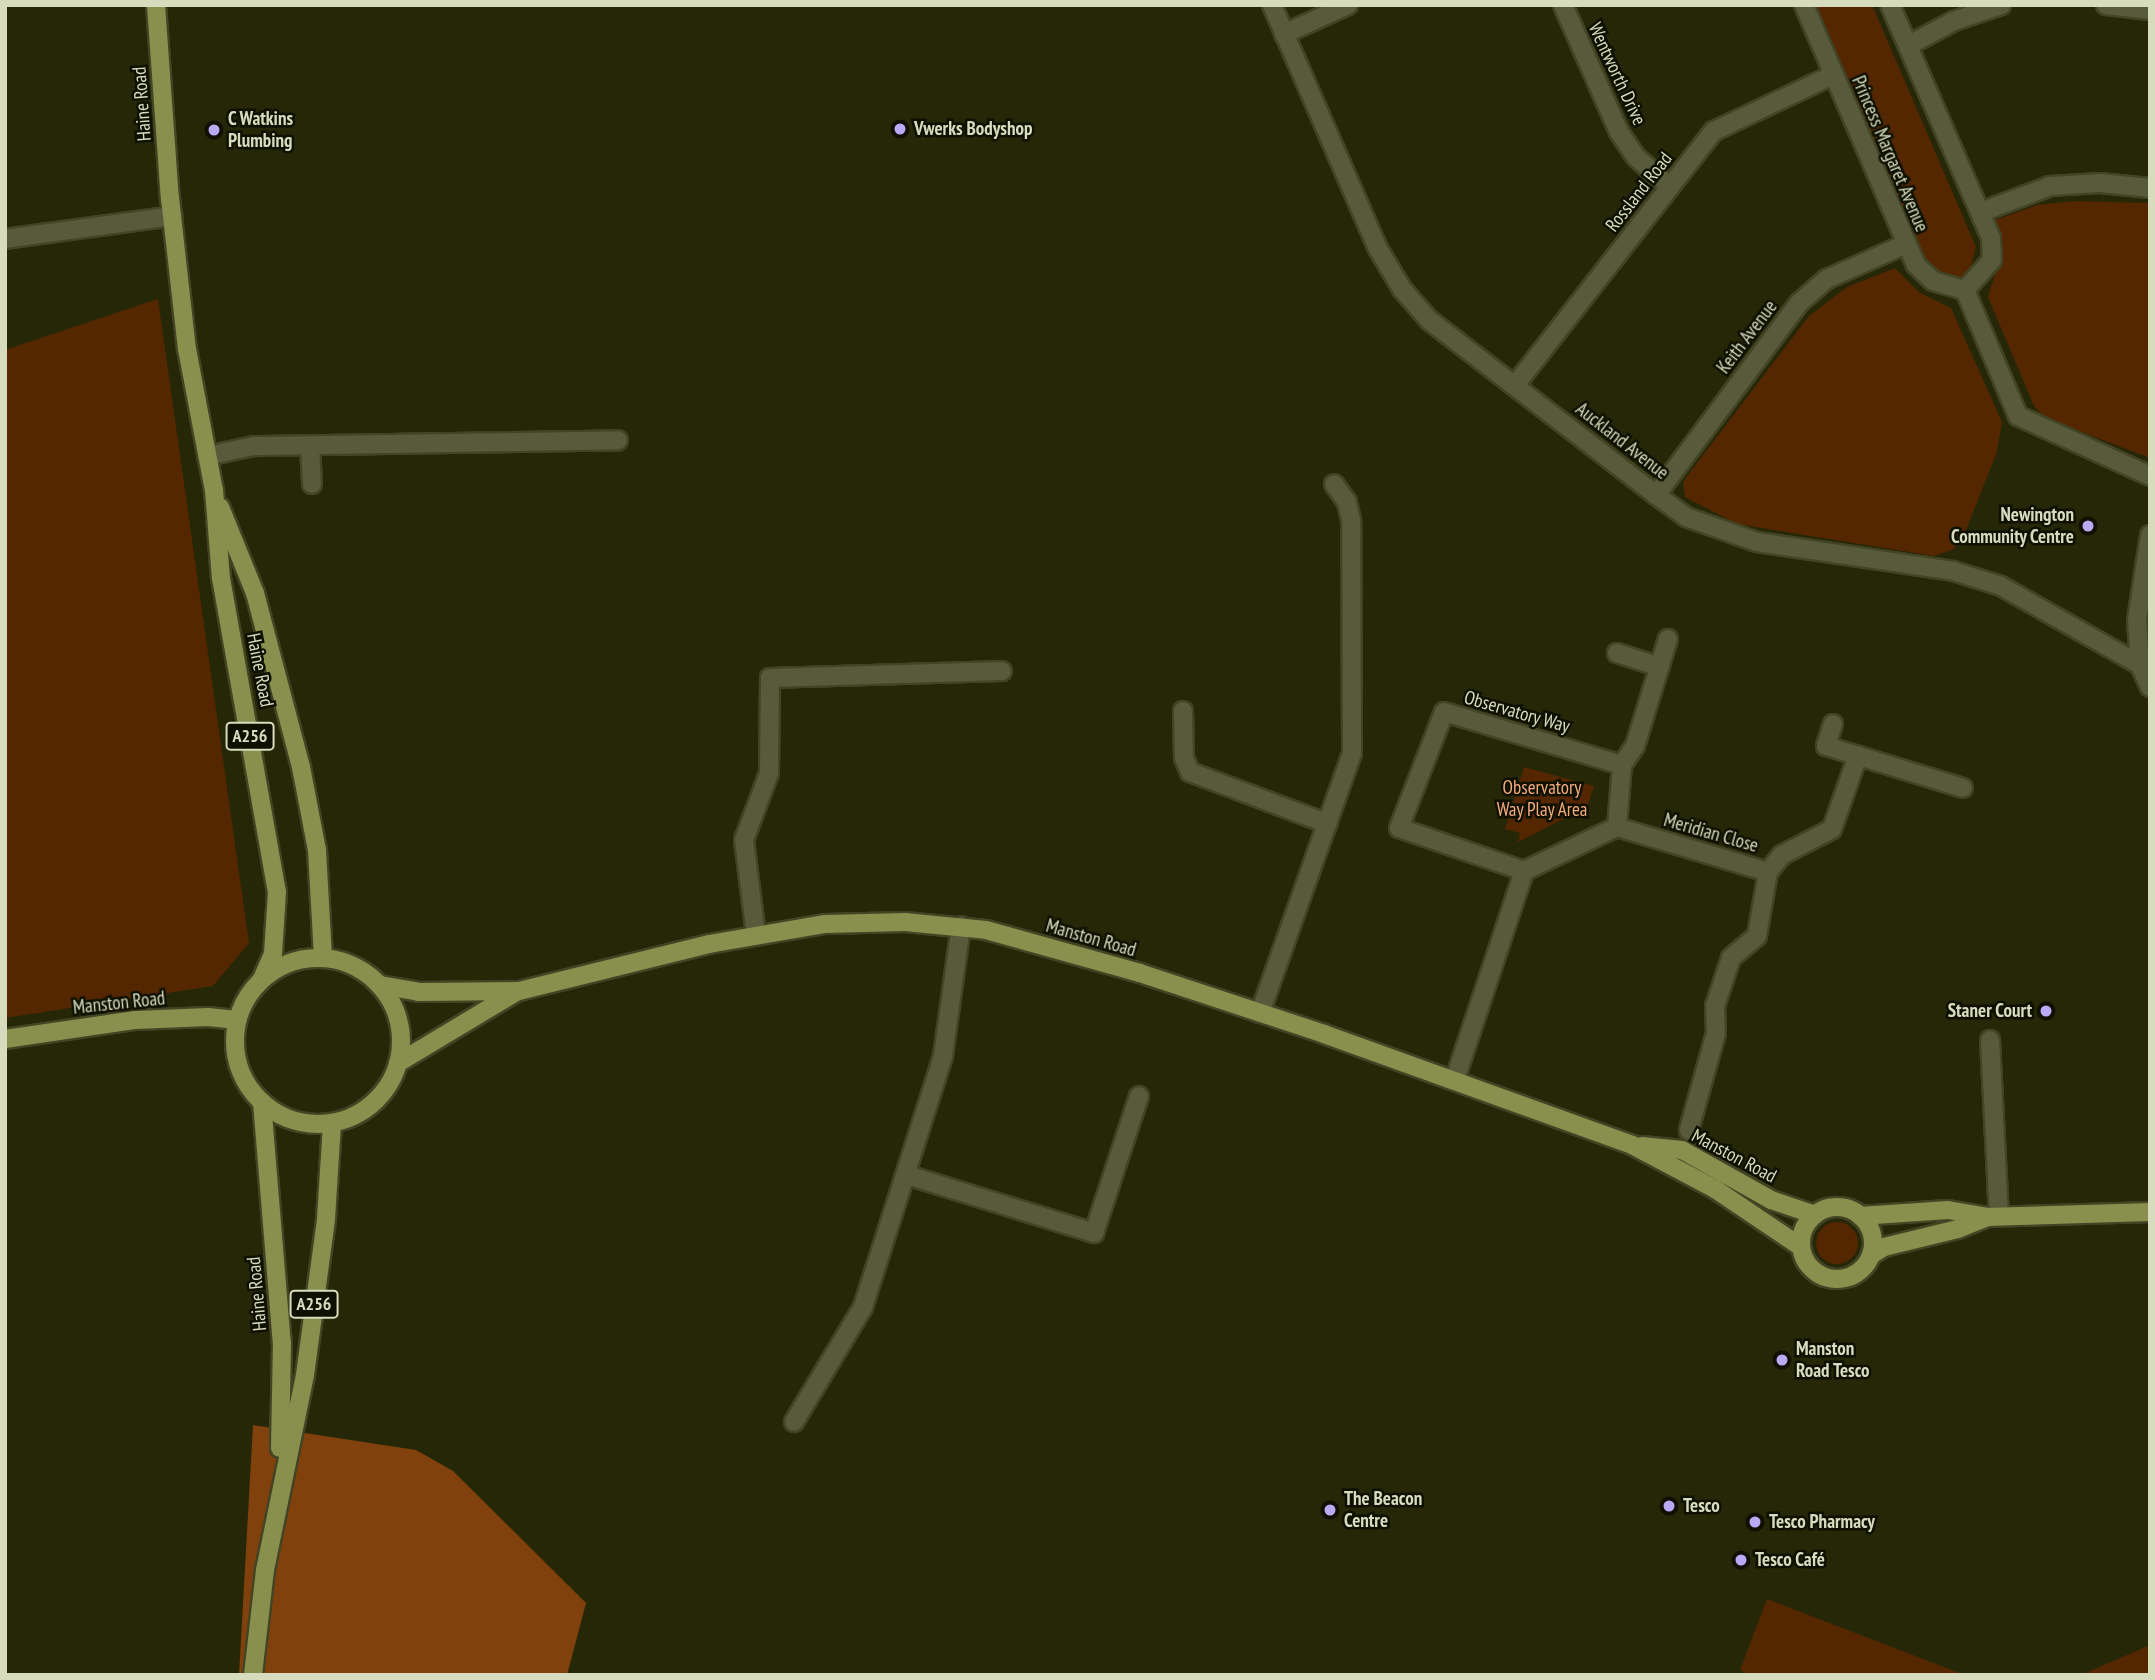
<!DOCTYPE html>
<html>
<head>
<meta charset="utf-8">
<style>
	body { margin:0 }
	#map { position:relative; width:2155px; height:1680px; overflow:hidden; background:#252707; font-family:"PT Sans Narrow",sans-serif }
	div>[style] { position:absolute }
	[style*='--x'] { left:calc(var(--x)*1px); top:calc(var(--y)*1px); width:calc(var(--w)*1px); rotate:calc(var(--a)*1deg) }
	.green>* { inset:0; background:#542701 }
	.round { border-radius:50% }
	.forest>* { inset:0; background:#80410d }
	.roads { filter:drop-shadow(2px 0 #424424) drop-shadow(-2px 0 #424424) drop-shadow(0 2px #424424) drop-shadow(0 -2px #424424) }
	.minor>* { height:18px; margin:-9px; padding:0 9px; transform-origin:9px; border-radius:9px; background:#575a3b }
	.major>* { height:18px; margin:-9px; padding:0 9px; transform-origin:9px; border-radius:9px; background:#898f4c }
	.major>.ring { margin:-9px; padding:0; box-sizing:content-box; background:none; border:18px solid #898f4c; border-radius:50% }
	.dots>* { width:19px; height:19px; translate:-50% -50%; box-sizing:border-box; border:4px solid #0e1000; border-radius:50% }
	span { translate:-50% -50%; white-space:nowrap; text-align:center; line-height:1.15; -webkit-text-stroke:5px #0e1000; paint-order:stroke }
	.shield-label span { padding:2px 5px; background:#0e1000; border:2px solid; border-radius:5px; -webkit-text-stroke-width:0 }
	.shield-label { font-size:18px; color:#d8dcbe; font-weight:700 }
	.street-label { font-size:19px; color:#d8dcbe }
	.poi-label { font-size:19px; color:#d8dcbe; font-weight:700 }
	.left { translate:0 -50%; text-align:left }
	.right { translate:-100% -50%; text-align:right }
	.park-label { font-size:19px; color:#f7ac7c }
	.frame { position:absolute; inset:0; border:7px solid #d8dcbe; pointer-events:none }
</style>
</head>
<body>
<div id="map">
	<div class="green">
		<i style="clip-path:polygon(1808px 5px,1872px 5px,1976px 247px,1970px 270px,1960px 278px,1940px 279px,1920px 262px)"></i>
		<i style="clip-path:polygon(2073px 201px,2150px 203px,2150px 458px,2045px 418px,2034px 406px,1988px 297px,1999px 262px,1996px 220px,2037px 205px)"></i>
		<i style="clip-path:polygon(1895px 268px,1919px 292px,1951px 308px,2002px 422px,1997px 452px,1962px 540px,1952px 550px,1934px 556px,1737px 524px,1685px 497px,1683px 483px,1687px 476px,1809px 316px,1847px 287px)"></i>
		<i style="clip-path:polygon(158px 299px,249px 943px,213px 986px,5px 1018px,5px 350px)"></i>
		<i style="clip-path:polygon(1524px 767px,1594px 786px,1587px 807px,1518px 842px,1520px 833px,1505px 829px)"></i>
		<i class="round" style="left:1816px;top:1222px;width:42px;height:42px"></i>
		<i style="clip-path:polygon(1767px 1599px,1965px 1675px,1749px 1675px,1740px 1670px)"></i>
		<i style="clip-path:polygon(2150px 1645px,2150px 1675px,2081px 1675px)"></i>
	</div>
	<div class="forest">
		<i style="clip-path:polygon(253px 1425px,416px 1450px,453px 1471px,586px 1603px,567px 1675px,239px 1675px)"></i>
	</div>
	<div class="roads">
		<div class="minor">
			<i style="--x:1272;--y:5;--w:264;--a:66.5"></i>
			<i style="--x:1377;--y:247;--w:49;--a:59.2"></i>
			<i style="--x:1402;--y:289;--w:41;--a:48.9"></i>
			<i style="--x:1429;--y:320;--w:287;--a:37.6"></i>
			<i style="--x:1656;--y:495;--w:37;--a:36"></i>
			<i style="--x:1686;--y:517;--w:75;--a:19.4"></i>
			<i style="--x:1757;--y:542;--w:198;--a:8.4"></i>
			<i style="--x:1953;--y:571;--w:50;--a:17.4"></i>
			<i style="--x:2001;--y:586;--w:160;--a:29.6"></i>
			<i style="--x:1563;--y:5;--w:139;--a:66.2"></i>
			<i style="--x:1619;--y:132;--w:30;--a:56"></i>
			<i style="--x:1636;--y:157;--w:45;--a:41.4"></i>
			<i style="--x:1804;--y:5;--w:283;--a:66.7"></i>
			<i style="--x:1916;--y:265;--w:23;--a:43"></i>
			<i style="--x:1933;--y:281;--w:33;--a:16"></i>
			<i style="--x:1965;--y:290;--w:40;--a:-48"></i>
			<i style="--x:1992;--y:260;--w:22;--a:-93"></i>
			<i style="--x:1991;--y:238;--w:254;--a:-113.4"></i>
			<i style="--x:2106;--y:5;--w:44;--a:6.5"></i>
			<i style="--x:1284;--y:34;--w:70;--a:-24.4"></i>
			<i style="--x:1909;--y:45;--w:51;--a:-28.1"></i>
			<i style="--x:1954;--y:21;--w:50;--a:-18.8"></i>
			<i style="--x:1981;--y:212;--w:74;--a:-20.6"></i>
			<i style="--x:2050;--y:186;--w:50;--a:-3.4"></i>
			<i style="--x:2100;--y:183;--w:50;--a:5.7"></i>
			<i style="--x:5;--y:239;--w:169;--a:-7.8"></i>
			<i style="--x:1965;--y:290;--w:137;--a:67.2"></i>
			<i style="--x:2018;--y:416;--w:145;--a:24.4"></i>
			<i style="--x:1516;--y:384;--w:321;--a:-52"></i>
			<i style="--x:1714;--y:131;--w:132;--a:-25.2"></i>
			<i style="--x:310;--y:446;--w:38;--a:87"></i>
			<i style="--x:207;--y:456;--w:48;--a:-12"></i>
			<i style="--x:254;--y:446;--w:364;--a:-0.9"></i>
			<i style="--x:1656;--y:495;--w:239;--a:-53.3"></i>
			<i style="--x:1799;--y:303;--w:37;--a:-41"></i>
			<i style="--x:1827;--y:279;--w:86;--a:-23.9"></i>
			<i style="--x:2150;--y:535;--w:86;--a:98.7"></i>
			<i style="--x:2137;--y:620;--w:45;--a:86.2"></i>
			<i style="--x:2140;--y:665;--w:24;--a:66"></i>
			<i style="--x:1617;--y:653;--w:45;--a:18"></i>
			<i style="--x:1183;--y:711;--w:47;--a:88.8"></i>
			<i style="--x:1184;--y:758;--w:15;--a:67"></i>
			<i style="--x:1190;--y:772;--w:147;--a:20.6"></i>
			<i style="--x:1833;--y:724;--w:23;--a:108"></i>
			<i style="--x:1826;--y:746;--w:143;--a:17"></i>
			<i style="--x:1617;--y:827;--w:62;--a:-85.4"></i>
			<i style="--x:1622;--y:765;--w:23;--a:-56"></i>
			<i style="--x:1635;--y:746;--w:112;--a:-72.9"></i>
			<i style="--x:1524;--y:871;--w:132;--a:-161"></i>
			<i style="--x:1399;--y:828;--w:124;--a:-68.8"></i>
			<i style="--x:1444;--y:712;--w:186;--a:16.6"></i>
			<i style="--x:1768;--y:872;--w:22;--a:-51"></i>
			<i style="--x:1782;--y:855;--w:56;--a:-27.5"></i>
			<i style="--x:1832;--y:829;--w:78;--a:-70.6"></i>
			<i style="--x:756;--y:935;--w:96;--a:-97.2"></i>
			<i style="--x:744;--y:840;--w:72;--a:-69.5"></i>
			<i style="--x:769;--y:773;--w:95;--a:-89.4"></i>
			<i style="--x:770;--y:678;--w:232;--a:-1.7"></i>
			<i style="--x:1260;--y:1013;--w:276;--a:-70.5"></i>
			<i style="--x:1352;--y:753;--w:233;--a:-90.2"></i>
			<i style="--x:1351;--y:520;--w:18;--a:-103"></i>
			<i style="--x:1347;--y:502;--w:22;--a:-126"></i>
			<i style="--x:1990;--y:1040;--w:176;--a:87.1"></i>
			<i style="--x:1455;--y:1079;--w:219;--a:-71.6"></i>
			<i style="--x:1524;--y:871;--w:103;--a:-25.3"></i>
			<i style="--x:1617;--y:827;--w:158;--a:16.6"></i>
			<i style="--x:1768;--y:872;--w:65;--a:99.8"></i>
			<i style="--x:1757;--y:936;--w:34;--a:140"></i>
			<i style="--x:1731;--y:958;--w:51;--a:108.4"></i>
			<i style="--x:1715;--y:1006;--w:27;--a:88"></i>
			<i style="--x:1716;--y:1033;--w:101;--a:105.6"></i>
			<i style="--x:907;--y:1175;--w:196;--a:17.2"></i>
			<i style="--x:1094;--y:1233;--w:144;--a:-71.8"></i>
			<i style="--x:794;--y:1422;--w:134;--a:-59"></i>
			<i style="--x:863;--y:1307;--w:263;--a:-72.3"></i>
			<i style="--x:943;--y:1056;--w:131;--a:-82.1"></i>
		</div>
		<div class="major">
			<i style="--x:156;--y:5;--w:194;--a:85.9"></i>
			<i style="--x:170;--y:198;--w:152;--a:83.6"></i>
			<i style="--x:187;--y:349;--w:144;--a:79.2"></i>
			<i style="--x:214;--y:490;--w:88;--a:85.5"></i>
			<i style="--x:221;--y:578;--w:319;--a:79.9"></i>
			<i style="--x:277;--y:892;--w:62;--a:93.7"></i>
			<i style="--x:273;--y:954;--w:27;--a:114"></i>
			<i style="--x:220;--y:507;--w:93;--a:67.9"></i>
			<i style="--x:255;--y:593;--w:180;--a:75.2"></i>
			<i style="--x:301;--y:767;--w:85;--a:79.1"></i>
			<i style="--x:317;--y:850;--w:108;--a:86.8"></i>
			<i class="ring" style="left:235px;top:958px;width:148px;height:148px"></i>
			<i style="--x:380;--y:985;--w:40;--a:10"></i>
			<i style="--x:419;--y:992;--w:100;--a:-0.6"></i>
			<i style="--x:519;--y:991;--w:196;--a:-13.9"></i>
			<i style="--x:709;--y:944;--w:118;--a:-9.8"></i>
			<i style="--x:825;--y:924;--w:80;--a:-1.4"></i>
			<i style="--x:905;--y:922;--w:81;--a:5.6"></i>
			<i style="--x:986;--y:930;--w:160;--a:15.6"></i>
			<i style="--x:1140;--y:973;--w:194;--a:18.3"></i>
			<i style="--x:1324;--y:1034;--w:327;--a:19.8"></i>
			<i style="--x:1632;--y:1145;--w:94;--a:27.9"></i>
			<i style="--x:1715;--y:1189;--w:104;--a:34"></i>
			<i style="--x:5;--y:1039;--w:132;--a:-8.3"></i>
			<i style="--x:136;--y:1020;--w:72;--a:-2.4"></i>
			<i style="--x:208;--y:1017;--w:29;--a:6"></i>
			<i style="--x:398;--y:1063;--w:138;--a:-31"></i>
			<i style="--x:262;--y:1102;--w:242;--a:85.3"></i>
			<i style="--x:282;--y:1343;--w:105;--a:91.1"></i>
			<i style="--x:1642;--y:1146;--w:40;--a:5.7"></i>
			<i style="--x:1682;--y:1150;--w:102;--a:29.3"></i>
			<i style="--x:1771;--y:1200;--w:46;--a:18.8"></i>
			<i class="ring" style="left:1801px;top:1207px;width:54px;height:54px"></i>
			<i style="--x:1860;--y:1216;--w:88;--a:-3.9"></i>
			<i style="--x:1948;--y:1210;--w:40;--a:10"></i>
			<i style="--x:1987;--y:1217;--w:163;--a:-1.8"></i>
			<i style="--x:1871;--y:1255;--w:15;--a:-32"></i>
			<i style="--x:1884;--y:1247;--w:76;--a:-13.7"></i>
			<i style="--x:1958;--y:1229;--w:31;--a:-22"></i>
			<i style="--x:253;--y:1675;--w:106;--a:-83.5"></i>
			<i style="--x:265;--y:1570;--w:199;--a:-78.4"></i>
			<i style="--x:305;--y:1375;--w:157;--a:-82.3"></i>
			<i style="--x:326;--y:1219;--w:96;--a:-86.4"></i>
		</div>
	</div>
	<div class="dots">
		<i style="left:900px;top:129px;background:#baaaf6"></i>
		<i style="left:214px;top:130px;background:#baaaf6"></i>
		<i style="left:2088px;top:526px;background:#baaaf6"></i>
		<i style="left:2046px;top:1011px;background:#baaaf6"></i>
		<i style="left:1782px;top:1360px;background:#baaaf6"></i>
		<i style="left:1669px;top:1506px;background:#baaaf6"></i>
		<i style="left:1330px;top:1510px;background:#baaaf6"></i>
		<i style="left:1755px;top:1522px;background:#baaaf6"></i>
		<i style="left:1741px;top:1560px;background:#baaaf6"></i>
	</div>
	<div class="shield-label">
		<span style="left:250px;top:736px">A256</span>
		<span style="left:314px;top:1304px">A256</span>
	</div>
	<div class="street-label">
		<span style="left:1617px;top:74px;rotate:65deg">Wentworth Drive</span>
		<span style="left:142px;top:104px;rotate:-94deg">Haine Road</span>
		<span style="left:1890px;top:154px;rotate:67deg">Princess Margaret Avenue</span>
		<span style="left:1639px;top:192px;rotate:-52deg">Rossland Road</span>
		<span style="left:1747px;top:337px;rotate:-53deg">Keith Avenue</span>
		<span style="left:1622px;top:441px;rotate:38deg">Auckland Avenue</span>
		<span style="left:260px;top:670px;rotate:79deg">Haine Road</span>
		<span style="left:1517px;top:712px;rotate:16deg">Observatory Way</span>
		<span style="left:1711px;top:833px;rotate:16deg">Meridian Close</span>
		<span style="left:1091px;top:938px;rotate:16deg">Manston Road</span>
		<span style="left:119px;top:1003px;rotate:-6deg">Manston Road</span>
		<span style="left:1734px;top:1156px;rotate:28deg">Manston Road</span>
		<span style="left:257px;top:1294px;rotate:-95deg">Haine Road</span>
	</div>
	<div class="poi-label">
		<span class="left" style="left:228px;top:130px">C Watkins<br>Plumbing</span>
		<span class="left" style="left:914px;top:129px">Vwerks Bodyshop</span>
		<span class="right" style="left:2074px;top:526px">Newington<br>Community Centre</span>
		<span class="right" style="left:2032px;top:1011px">Staner Court</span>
		<span class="left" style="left:1796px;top:1360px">Manston<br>Road Tesco</span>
		<span class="left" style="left:1344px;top:1510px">The Beacon<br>Centre</span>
		<span class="left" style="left:1683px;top:1506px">Tesco</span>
		<span class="left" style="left:1769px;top:1522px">Tesco Pharmacy</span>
		<span class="left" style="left:1755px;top:1560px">Tesco Café</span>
	</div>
	<div class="park-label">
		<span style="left:1542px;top:799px">Observatory<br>Way Play Area</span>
	</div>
	<div class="frame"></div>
</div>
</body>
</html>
